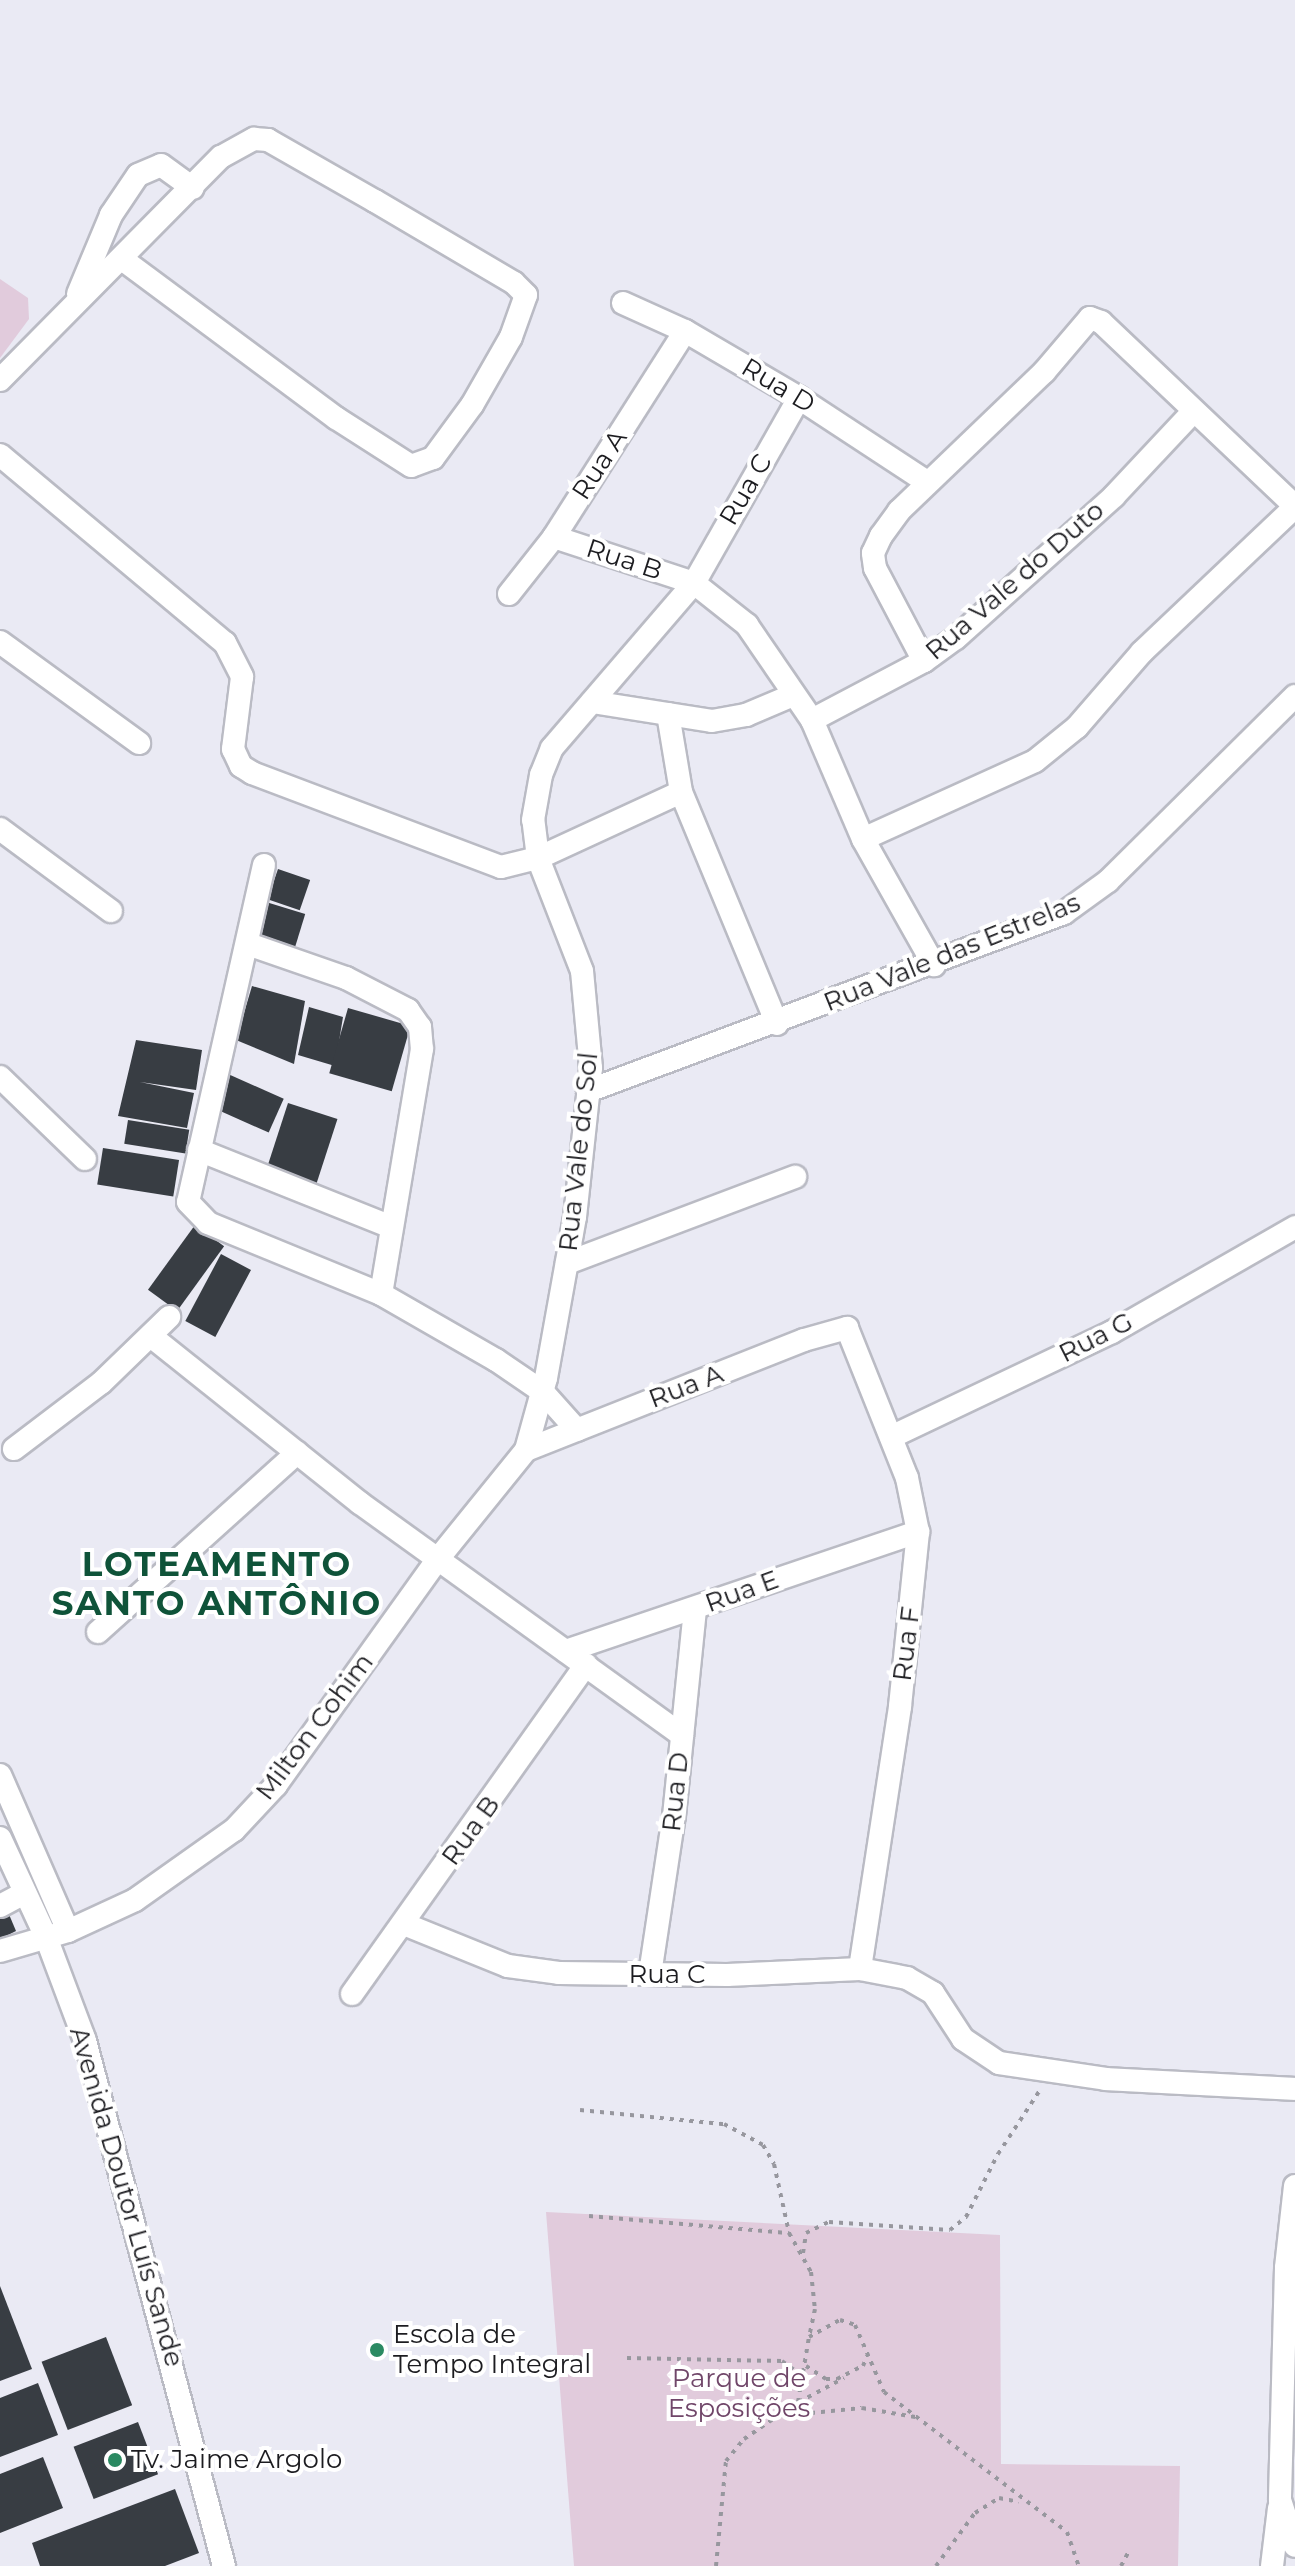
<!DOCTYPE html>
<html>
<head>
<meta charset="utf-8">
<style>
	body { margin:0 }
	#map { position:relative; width:1295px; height:2566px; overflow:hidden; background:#eaeaf4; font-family:Montserrat,sans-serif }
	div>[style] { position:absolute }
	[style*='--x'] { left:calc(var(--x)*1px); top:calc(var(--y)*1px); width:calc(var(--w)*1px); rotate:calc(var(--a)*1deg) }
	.green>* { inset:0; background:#e1cbdc }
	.building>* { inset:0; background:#383d43; transform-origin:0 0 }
	.path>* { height:4px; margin-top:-2px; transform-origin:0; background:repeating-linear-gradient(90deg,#97979e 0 4px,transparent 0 10px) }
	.roads { filter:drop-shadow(2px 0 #babbc4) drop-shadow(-2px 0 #babbc4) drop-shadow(0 2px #babbc4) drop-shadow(0 -2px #babbc4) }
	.minor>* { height:22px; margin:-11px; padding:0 11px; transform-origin:11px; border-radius:11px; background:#fff }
	.dots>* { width:22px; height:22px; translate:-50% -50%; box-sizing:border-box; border:4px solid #fff; border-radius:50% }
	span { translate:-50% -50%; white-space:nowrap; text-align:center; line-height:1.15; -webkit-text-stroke:8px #fff; paint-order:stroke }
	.street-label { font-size:26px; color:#1c1c20 }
	.poi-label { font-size:26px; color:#1c1c20 }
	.left { translate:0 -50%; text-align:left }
	.park-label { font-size:26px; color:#704669 }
	.district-label { font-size:34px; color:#0f5339; font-weight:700; letter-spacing:2px }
</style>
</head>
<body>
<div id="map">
	<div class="green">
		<i style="clip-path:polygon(0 279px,28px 298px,29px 319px,0 358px)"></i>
		<i style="clip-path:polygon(546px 2212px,1000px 2235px,1001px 2464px,1180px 2466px,1178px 2566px,574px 2566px)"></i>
	</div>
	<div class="building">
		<i style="left:278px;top:869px;width:34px;height:32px;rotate:19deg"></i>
		<i style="left:266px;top:902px;width:41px;height:43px;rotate:17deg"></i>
		<i style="clip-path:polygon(252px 986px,305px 1001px,294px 1064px,236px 1040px)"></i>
		<i style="clip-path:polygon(309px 1007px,343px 1017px,335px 1066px,298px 1055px)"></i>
		<i style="left:348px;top:1008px;width:65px;height:68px;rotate:16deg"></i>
		<i style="clip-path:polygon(136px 1040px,202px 1050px,196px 1090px,140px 1082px,194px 1093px,187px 1128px,118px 1116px)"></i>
		<i style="left:228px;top:1074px;width:61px;height:37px;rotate:24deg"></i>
		<i style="left:288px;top:1103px;width:52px;height:68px;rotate:18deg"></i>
		<i style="left:128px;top:1120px;width:62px;height:24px;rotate:9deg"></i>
		<i style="left:103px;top:1148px;width:77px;height:37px;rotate:9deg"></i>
		<i style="left:195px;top:1225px;width:36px;height:80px;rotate:36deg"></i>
		<i style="left:221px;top:1254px;width:34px;height:76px;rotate:28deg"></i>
		<i style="clip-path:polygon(8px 1912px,16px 1931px,0 1939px,0 1914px)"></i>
		<i style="clip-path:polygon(0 2286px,32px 2369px,0 2381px)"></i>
		<i style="left:106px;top:2337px;width:73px;height:69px;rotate:69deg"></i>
		<i style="clip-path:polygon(38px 2383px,58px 2435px,0 2457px,0 2398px)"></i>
		<i style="left:138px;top:2422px;width:56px;height:69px;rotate:69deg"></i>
		<i style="clip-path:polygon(43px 2457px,63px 2508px,0 2533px,0 2474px)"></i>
		<i style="clip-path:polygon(175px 2489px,199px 2553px,165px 2566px,40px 2566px,32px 2543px)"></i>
	</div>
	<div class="path">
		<i style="--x:580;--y:2110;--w:145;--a:5.6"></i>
		<i style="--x:724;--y:2124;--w:44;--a:28.3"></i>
		<i style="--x:763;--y:2145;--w:22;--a:60"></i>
		<i style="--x:774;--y:2164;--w:71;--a:77.7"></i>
		<i style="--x:789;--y:2233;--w:45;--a:60.6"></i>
		<i style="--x:811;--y:2272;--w:37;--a:84"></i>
		<i style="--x:815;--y:2309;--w:29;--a:102"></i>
		<i style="--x:589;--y:2216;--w:201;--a:4.9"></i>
		<i style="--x:803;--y:2253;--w:20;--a:-81"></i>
		<i style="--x:806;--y:2233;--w:25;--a:-26"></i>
		<i style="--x:829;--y:2222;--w:121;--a:3.8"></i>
		<i style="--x:950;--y:2230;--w:21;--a:-39"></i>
		<i style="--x:966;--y:2217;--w:71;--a:-63.1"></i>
		<i style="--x:998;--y:2154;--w:77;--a:-56.7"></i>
		<i style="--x:627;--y:2358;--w:155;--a:1.1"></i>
		<i style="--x:782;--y:2361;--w:29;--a:36"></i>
		<i style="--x:806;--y:2366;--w:24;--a:33"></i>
		<i style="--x:826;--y:2379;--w:11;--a:0"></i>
		<i style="--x:837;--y:2379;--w:29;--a:-27"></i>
		<i style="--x:863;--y:2366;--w:11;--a:-68"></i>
		<i style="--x:799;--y:2402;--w:51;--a:-28.1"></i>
		<i style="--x:781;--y:2416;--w:81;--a:-5.6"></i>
		<i style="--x:862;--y:2408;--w:54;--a:9.6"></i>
		<i style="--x:716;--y:2566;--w:105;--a:-84.6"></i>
		<i style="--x:726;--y:2461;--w:28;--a:-51"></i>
		<i style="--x:744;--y:2439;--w:65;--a:-34.4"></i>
		<i style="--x:798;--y:2402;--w:66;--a:-80.4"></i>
		<i style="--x:809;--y:2337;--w:35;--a:-29"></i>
		<i style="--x:840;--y:2320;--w:16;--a:18"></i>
		<i style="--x:855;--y:2325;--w:73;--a:66.6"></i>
		<i style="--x:884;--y:2392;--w:230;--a:37.4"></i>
		<i style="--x:1067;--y:2532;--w:36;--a:71"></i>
		<i style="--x:936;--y:2566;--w:66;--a:-53.7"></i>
		<i style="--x:975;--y:2513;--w:28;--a:-32"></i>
		<i style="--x:999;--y:2498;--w:20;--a:11"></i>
		<i style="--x:1121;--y:2566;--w:19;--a:-62"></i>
	</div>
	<div class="roads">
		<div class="minor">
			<i style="--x:78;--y:294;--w:86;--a:-67.3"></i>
			<i style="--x:111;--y:215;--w:48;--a:-56"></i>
			<i style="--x:138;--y:175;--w:25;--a:-23"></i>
			<i style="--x:161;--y:165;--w:39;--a:36"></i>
			<i style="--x:623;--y:303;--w:68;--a:24.3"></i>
			<i style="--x:685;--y:331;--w:132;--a:30.4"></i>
			<i style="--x:799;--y:398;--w:153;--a:33.3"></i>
			<i style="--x:0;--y:380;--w:314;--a:-45.3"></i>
			<i style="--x:221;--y:157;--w:38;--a:-29"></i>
			<i style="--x:254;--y:139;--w:14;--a:4"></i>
			<i style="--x:268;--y:140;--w:123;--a:29.7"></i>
			<i style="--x:375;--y:201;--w:161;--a:30.5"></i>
			<i style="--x:514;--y:283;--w:17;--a:45"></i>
			<i style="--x:526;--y:295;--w:45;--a:109.7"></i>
			<i style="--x:511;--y:337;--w:78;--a:119.8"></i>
			<i style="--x:472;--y:405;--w:66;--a:126.3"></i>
			<i style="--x:433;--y:458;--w:23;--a:160"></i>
			<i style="--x:411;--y:466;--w:89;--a:-147.4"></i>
			<i style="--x:336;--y:418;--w:267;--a:-143.4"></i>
			<i style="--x:0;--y:455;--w:293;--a:39.9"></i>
			<i style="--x:225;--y:643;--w:38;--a:63"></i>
			<i style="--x:242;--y:677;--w:73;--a:97.1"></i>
			<i style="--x:233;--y:749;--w:19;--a:65"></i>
			<i style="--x:241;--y:766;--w:13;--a:32"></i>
			<i style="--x:252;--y:773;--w:266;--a:20.7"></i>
			<i style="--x:501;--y:867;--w:38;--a:-14"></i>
			<i style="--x:538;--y:858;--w:157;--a:-24.8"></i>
			<i style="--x:554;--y:537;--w:147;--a:18.2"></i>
			<i style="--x:694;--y:583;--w:68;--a:38.4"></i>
			<i style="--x:747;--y:625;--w:115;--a:55.6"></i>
			<i style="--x:812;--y:720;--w:129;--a:66.8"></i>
			<i style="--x:863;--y:839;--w:145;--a:60.6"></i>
			<i style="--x:509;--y:594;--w:73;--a:-51.7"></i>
			<i style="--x:554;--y:537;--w:244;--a:-57.5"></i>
			<i style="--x:0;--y:642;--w:172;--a:36"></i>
			<i style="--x:924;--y:661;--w:105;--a:-117.8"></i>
			<i style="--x:875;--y:568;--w:15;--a:-98"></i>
			<i style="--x:873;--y:553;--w:19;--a:-65"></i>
			<i style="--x:881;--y:536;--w:31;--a:-54"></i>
			<i style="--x:899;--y:511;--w:201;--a:-43.8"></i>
			<i style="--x:1044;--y:372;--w:71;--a:-49.6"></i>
			<i style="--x:1090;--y:318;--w:12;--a:20"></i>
			<i style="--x:1101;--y:322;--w:267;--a:43.5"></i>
			<i style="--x:592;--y:702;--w:121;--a:9"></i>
			<i style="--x:712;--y:721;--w:35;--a:-10"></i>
			<i style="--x:746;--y:715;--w:49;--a:-22.9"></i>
			<i style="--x:668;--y:714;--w:79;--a:80.5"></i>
			<i style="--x:681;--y:792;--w:251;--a:67.5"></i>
			<i style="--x:812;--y:720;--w:127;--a:-27.8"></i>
			<i style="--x:924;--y:661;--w:39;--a:-36"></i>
			<i style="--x:956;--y:638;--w:212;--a:-41.9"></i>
			<i style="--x:1114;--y:496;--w:115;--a:-46.8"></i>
			<i style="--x:0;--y:829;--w:138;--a:36.5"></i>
			<i style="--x:863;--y:839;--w:189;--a:-24.4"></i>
			<i style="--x:1035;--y:761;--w:54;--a:-39"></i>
			<i style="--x:1077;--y:727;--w:99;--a:-49.1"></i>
			<i style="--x:1142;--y:652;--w:211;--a:-43.5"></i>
			<i style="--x:264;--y:865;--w:345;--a:102.7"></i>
			<i style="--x:188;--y:1202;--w:29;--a:46"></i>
			<i style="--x:208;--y:1223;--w:187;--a:22.3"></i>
			<i style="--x:381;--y:1294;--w:133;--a:29.9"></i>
			<i style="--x:496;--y:1360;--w:57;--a:34.2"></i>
			<i style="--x:543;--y:1392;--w:51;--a:48.2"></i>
			<i style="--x:248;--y:944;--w:104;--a:19.1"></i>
			<i style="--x:346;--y:978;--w:70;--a:27.3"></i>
			<i style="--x:408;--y:1010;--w:21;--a:55"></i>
			<i style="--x:420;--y:1027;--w:22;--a:85"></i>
			<i style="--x:422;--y:1049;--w:248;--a:99.5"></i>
			<i style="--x:0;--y:1077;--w:118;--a:44"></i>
			<i style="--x:588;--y:1091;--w:508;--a:-20.5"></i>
			<i style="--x:1064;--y:913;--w:54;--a:-36"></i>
			<i style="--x:1108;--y:881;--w:263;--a:-44.7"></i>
			<i style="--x:199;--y:1150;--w:205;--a:21.8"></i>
			<i style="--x:567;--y:1263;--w:244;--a:-20.7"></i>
			<i style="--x:152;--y:1337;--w:266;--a:38.6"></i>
			<i style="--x:360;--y:1503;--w:397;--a:35.8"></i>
			<i style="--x:891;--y:1437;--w:245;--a:-25.4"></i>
			<i style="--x:1112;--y:1332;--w:211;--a:-29.8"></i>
			<i style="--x:14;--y:1449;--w:109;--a:-37.2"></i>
			<i style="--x:101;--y:1383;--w:95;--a:-44.1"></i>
			<i style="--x:526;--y:1450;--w:299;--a:-21.6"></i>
			<i style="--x:804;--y:1340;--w:45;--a:-15.6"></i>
			<i style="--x:847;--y:1328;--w:162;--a:68.2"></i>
			<i style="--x:907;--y:1478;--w:55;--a:78.5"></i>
			<i style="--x:918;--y:1532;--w:176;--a:95.9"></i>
			<i style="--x:900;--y:1707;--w:265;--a:98.7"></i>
			<i style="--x:98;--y:1632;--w:268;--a:-42"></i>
			<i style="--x:566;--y:1651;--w:372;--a:-18.7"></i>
			<i style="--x:0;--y:1775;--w:170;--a:66.4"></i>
			<i style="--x:0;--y:1838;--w:109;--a:65.1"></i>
			<i style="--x:46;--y:1937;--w:111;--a:69.4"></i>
			<i style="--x:85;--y:2041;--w:543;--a:75.17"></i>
			<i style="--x:0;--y:1906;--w:27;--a:-28"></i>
			<i style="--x:404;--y:1924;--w:112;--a:22"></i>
			<i style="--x:508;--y:1966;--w:51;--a:7.8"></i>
			<i style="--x:559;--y:1973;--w:168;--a:0.7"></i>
			<i style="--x:727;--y:1975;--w:133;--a:-2.6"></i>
			<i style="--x:860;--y:1969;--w:48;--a:10.8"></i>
			<i style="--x:907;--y:1978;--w:30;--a:30"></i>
			<i style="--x:933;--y:1993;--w:55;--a:56.9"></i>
			<i style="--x:963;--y:2039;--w:43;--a:33.7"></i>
			<i style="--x:999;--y:2063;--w:108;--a:8.5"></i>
			<i style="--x:1106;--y:2079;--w:189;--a:3"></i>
			<i style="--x:0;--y:1951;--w:71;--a:-16.4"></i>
			<i style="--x:68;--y:1931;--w:74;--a:-24.8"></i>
			<i style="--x:135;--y:1900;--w:121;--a:-35.3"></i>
			<i style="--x:234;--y:1830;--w:62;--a:-47"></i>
			<i style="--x:276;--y:1785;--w:277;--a:-54.4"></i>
			<i style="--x:437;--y:1560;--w:141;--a:-51"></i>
			<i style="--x:526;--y:1450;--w:75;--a:-74.5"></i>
			<i style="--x:546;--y:1378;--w:164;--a:-79.8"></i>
			<i style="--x:575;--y:1217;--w:150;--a:-83.9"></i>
			<i style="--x:591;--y:1068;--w:97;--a:-95.3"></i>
			<i style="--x:582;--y:971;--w:121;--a:-111.3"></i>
			<i style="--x:538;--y:858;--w:38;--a:-97"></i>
			<i style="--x:533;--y:820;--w:46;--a:-79.9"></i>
			<i style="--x:541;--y:775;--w:29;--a:-68"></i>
			<i style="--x:552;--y:748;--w:218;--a:-49.3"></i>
			<i style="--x:694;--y:583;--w:213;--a:-60.4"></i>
			<i style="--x:650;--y:1974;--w:160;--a:-81.4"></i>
			<i style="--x:674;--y:1816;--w:209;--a:-84.2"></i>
			<i style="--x:352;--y:1994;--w:404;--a:-54.6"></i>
			<i style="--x:1295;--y:2186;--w:82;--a:96.3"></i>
			<i style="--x:1286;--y:2268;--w:232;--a:91.5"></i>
			<i style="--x:1280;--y:2500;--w:48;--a:71.9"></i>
			<i style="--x:1272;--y:2566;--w:58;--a:-83.1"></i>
		</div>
	</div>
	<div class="dots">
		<i style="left:377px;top:2350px;background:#2b8a62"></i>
		<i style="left:115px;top:2460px;background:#2b8a62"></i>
	</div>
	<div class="street-label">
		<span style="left:778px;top:386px;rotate:31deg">Rua D</span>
		<span style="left:600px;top:465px;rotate:-57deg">Rua A</span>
		<span style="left:746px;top:490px;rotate:-60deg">Rua C</span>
		<span style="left:624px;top:560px;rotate:18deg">Rua B</span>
		<span style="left:1015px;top:581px;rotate:-41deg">Rua Vale do Duto</span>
		<span style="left:952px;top:953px;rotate:-22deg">Rua Vale das Estrelas</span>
		<span style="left:579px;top:1152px;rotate:-84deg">Rua Vale do Sol</span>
		<span style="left:1096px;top:1338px;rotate:-27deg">Rua G</span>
		<span style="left:686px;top:1387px;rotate:-21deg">Rua A</span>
		<span style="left:742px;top:1592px;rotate:-20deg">Rua E</span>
		<span style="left:907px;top:1644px;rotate:-83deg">Rua F</span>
		<span style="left:315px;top:1727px;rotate:-53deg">Milton Cohim</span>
		<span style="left:676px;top:1792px;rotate:-84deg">Rua D</span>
		<span style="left:471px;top:1831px;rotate:-54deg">Rua B</span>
		<span style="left:667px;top:1975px">Rua C</span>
		<span style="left:126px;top:2197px;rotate:74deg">Avenida Doutor Luís Sande</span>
	</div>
	<div class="poi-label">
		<span class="left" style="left:393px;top:2350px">Escola de<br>Tempo Integral</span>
		<span class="left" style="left:131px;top:2460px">Tv. Jaime Argolo</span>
	</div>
	<div class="park-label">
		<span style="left:739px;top:2394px">Parque de<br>Esposições</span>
	</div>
	<div class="district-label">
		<span style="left:217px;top:1584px">LOTEAMENTO<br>SANTO ANTÔNIO</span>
	</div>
</div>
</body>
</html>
